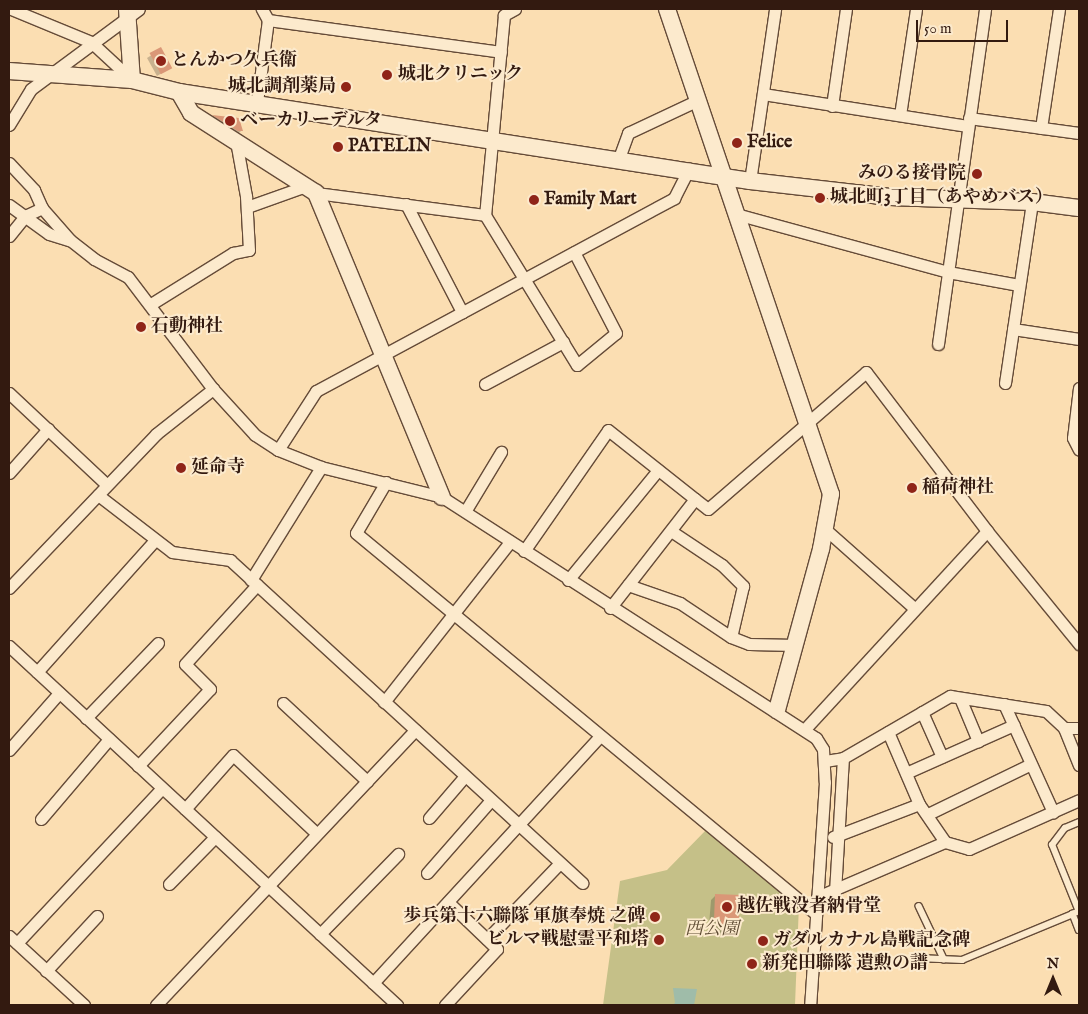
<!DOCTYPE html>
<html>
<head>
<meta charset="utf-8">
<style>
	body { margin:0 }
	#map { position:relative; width:1088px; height:1014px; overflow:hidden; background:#fbdeb2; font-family:"IM FELL English","Noto Serif JP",serif }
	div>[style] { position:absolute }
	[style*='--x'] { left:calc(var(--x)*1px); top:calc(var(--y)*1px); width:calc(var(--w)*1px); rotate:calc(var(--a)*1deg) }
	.green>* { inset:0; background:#c5c088 }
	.water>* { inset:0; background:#9fbca9 }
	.shadow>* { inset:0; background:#0003 }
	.building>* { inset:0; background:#da9777; transform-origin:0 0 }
	.roads { filter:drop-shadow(1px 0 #654b38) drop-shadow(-1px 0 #654b38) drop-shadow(0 1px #654b38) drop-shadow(0 -1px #654b38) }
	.lane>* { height:5.5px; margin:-2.75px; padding:0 2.75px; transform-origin:2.75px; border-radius:2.75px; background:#fceacd }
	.street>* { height:11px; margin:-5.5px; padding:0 5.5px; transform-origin:5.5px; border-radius:5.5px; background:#fceacd }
	.secondary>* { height:16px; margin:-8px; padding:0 8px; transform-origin:8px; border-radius:8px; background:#fceacd }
	.dots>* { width:14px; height:14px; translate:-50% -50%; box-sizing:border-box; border:2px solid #fceacd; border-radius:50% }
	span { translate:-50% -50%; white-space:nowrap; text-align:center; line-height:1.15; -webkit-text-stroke:4px #fceacd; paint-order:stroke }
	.poi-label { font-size:18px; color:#331a10; font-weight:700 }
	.left { translate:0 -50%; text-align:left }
	.right { translate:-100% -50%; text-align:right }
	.park-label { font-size:18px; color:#5f4c34; font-style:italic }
	.frame { position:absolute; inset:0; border:10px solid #331a10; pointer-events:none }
	.north { position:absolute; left:1028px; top:954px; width:50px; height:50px; -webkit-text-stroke:4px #fceacd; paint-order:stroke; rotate:0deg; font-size:14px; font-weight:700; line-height:20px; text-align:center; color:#331a10 }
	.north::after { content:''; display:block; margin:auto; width:18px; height:22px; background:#331a10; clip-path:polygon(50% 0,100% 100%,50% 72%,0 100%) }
	.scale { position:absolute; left:916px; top:20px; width:92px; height:22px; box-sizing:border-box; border:2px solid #331a10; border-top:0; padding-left:6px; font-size:15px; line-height:18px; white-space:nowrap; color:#331a10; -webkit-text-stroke:4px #fceacd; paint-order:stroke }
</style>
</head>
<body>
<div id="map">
	<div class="green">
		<i style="clip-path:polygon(707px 829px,799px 904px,795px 1005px,603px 1005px,620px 881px,667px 870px)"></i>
	</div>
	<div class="water">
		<i style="clip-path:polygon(673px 988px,697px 989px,694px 1005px,672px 1005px,675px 1003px)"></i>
	</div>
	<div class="shadow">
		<i style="clip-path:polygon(161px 49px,170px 68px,157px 76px,147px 58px)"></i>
		<i style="clip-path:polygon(213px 116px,238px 119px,241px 131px,238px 134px,210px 119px)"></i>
		<i style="clip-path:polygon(716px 895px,737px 920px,724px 935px,716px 934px,716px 925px,709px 925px,711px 900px)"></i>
	</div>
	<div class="building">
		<i style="left:161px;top:47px;width:24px;height:13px;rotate:62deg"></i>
		<i style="clip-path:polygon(212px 115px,239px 118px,243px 131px,238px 131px)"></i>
		<i style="clip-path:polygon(715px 894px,740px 895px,739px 921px,731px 920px,731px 930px,721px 929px,721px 920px,714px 920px)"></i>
	</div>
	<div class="roads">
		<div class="lane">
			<i style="--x:919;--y:906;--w:59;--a:64.7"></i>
			<i style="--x:1079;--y:912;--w:72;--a:-111.9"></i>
			<i style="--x:1052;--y:845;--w:21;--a:-53"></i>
			<i style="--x:1065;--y:828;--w:15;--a:-23"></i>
			<i style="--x:1076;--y:913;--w:3;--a:162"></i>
			<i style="--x:1073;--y:914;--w:17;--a:69"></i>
			<i style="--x:918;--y:958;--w:44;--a:2.6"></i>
			<i style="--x:962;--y:960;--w:120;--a:-22.5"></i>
		</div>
		<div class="street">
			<i style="--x:11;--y:9;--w:87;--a:22.4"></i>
			<i style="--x:91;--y:42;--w:56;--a:42.8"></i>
			<i style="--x:515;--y:9;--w:13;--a:151"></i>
			<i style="--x:504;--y:15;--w:201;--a:95.4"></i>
			<i style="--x:485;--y:215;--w:176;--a:58.5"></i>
			<i style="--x:577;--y:365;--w:50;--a:-39.4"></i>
			<i style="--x:616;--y:333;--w:91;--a:-117.4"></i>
			<i style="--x:268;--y:20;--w:235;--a:7.8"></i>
			<i style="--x:763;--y:94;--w:207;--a:8.9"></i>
			<i style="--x:257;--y:102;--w:83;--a:-82.4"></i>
			<i style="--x:268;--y:20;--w:13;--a:-119"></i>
			<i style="--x:832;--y:106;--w:98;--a:-81.8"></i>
			<i style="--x:900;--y:115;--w:107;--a:-81.4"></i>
			<i style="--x:969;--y:118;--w:111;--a:7.8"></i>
			<i style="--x:9;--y:125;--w:42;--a:-58.6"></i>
			<i style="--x:31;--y:89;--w:134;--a:-36.5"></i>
			<i style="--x:1041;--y:128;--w:120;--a:-81.4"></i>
			<i style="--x:619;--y:158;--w:27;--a:-70"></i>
			<i style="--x:628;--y:133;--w:77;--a:-25.2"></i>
			<i style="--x:9;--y:163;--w:37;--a:47"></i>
			<i style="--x:34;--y:190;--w:20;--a:66"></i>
			<i style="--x:42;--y:208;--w:43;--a:48.8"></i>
			<i style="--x:70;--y:240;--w:31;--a:38"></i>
			<i style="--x:94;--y:259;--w:38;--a:28"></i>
			<i style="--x:128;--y:277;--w:141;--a:52.8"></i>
			<i style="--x:213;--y:389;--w:62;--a:47.6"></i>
			<i style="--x:255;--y:435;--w:27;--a:33"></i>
			<i style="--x:278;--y:450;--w:46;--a:21.6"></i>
			<i style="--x:321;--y:467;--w:125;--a:13.9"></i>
			<i style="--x:442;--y:497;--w:445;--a:32.8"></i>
			<i style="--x:816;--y:738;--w:13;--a:58"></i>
			<i style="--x:823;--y:749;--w:33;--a:87"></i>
			<i style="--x:825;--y:782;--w:224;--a:93.8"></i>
			<i style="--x:750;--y:181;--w:174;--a:-81.7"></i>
			<i style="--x:316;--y:193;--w:170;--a:7.4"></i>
			<i style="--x:406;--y:204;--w:122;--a:62.6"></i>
			<i style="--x:9;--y:205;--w:49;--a:35.9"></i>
			<i style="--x:49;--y:234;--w:21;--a:17"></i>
			<i style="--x:247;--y:207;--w:63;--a:-19.6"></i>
			<i style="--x:736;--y:214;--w:220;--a:15.3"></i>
			<i style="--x:948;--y:272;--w:72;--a:10.4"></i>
			<i style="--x:9;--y:236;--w:26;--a:-51"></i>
			<i style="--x:25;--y:216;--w:19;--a:-25"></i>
			<i style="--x:151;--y:304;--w:97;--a:-31.9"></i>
			<i style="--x:233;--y:253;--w:16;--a:-11"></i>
			<i style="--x:249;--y:250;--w:54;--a:-93.2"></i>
			<i style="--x:246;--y:196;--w:56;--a:-100.3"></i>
			<i style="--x:1013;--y:329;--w:67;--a:8.6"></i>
			<i style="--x:938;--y:344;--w:338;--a:-82"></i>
			<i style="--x:1005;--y:383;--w:183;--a:-81.5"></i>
			<i style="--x:485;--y:384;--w:89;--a:-28.3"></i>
			<i style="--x:1079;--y:388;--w:50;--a:96.8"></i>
			<i style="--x:1073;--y:438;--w:13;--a:63"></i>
			<i style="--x:9;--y:393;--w:133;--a:43.2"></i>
			<i style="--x:278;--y:450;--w:70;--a:-57.2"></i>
			<i style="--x:316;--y:391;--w:407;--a:-28.3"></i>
			<i style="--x:674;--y:198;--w:33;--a:-63"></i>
			<i style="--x:9;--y:473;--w:59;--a:-48.4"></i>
			<i style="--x:386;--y:482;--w:59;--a:120.5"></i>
			<i style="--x:356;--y:533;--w:597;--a:39.63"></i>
			<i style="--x:98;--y:495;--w:93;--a:37.6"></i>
			<i style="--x:172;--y:552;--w:59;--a:7.9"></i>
			<i style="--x:230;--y:560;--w:478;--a:42.5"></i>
			<i style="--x:466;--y:510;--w:68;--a:-58.9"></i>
			<i style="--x:825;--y:529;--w:120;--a:41.6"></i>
			<i style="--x:671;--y:531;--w:61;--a:33.7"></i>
			<i style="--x:722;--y:565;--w:30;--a:45"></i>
			<i style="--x:743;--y:586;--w:52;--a:103.2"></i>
			<i style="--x:524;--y:551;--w:147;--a:-55.2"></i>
			<i style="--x:608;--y:430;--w:111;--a:38.4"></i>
			<i style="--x:251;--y:580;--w:133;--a:-58.2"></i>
			<i style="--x:568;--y:580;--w:142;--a:-50.7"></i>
			<i style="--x:628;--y:585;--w:55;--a:19.1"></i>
			<i style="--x:680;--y:603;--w:61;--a:33.7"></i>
			<i style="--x:731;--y:637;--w:19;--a:21"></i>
			<i style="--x:749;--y:644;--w:47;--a:1.2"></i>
			<i style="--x:9;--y:588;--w:213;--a:-46.3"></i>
			<i style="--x:156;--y:434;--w:73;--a:-38.3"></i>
			<i style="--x:610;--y:608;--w:138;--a:-52.1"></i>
			<i style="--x:695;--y:499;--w:16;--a:38"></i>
			<i style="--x:708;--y:509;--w:209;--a:-40.9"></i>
			<i style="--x:866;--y:372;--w:200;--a:52.7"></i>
			<i style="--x:987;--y:531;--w:146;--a:50.8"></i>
			<i style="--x:9;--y:646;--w:529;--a:42.78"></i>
			<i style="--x:37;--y:672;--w:177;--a:-48.2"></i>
			<i style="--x:960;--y:698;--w:47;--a:67.3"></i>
			<i style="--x:384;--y:702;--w:204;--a:-51.8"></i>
			<i style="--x:283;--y:703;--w:115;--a:42.9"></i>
			<i style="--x:1004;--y:704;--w:119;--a:65.6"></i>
			<i style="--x:922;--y:712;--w:49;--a:66"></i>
			<i style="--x:86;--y:718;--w:104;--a:-46.2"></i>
			<i style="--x:1064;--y:728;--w:40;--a:68"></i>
			<i style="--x:805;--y:729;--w:269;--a:-47.4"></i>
			<i style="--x:888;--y:732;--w:78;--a:66.7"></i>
			<i style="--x:919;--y:804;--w:46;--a:55.6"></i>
			<i style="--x:9;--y:750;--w:76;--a:-48.7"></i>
			<i style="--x:825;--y:761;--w:18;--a:-9"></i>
			<i style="--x:843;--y:758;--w:124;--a:-30.1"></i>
			<i style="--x:950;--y:696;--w:97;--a:8.9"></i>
			<i style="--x:1046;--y:711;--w:25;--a:43"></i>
			<i style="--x:1064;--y:728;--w:15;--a:0"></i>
			<i style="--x:138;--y:766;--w:105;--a:-46.9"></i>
			<i style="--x:210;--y:689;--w:35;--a:-135"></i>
			<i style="--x:185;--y:664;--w:107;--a:-47.7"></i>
			<i style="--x:906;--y:773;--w:118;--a:-24"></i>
			<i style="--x:185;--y:809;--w:72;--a:-48.4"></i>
			<i style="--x:233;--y:755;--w:115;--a:43.2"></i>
			<i style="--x:928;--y:814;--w:114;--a:-25.9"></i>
			<i style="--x:429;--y:818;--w:55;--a:-49.4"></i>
			<i style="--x:41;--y:819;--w:105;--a:-49.6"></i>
			<i style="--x:833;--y:837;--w:92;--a:-21"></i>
			<i style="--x:427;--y:873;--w:97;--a:-48.8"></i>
			<i style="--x:169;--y:884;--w:66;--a:-45.6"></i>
			<i style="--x:835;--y:892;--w:134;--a:-86.6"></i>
			<i style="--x:817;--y:897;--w:139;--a:-23.3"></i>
			<i style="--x:945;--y:842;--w:25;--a:16"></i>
			<i style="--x:969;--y:849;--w:120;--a:-24"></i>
			<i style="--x:320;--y:934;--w:112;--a:-45.7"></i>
			<i style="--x:9;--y:936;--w:102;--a:42.6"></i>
			<i style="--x:487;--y:939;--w:105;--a:-46.2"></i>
			<i style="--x:17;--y:943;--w:212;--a:-46.9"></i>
			<i style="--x:46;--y:971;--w:75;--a:-47.2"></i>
			<i style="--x:373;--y:983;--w:334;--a:-47.4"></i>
			<i style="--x:156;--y:1005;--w:378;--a:-46.7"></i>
			<i style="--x:445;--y:1005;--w:76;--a:-47.1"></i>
			<i style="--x:497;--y:949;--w:68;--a:-136.2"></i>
		</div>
		<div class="secondary">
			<i style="--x:127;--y:9;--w:71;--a:86"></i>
			<i style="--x:667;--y:9;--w:512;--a:71.32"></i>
			<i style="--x:831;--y:494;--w:56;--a:100.3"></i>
			<i style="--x:821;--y:549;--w:167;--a:105.3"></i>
			<i style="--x:9;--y:71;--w:123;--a:4.2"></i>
			<i style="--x:132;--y:80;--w:49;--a:14.3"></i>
			<i style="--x:179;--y:92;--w:578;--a:8.86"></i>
			<i style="--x:750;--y:181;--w:141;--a:6.5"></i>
			<i style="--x:890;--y:197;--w:142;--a:2"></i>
			<i style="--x:1032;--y:202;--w:47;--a:7.3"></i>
			<i style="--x:179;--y:92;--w:24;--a:60"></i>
			<i style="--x:191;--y:113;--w:148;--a:32.6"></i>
			<i style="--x:316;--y:193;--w:329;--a:67.5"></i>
		</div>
	</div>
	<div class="dots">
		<i style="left:161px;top:61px;background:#8f2418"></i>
		<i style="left:387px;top:75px;background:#8f2418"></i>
		<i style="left:346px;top:87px;background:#8f2418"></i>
		<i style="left:230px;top:121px;background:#8f2418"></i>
		<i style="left:737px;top:143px;background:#8f2418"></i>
		<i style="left:338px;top:147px;background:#8f2418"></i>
		<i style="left:977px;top:174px;background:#8f2418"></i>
		<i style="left:820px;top:198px;background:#8f2418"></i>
		<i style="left:534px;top:200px;background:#8f2418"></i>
		<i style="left:141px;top:327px;background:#8f2418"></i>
		<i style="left:181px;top:468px;background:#8f2418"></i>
		<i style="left:912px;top:488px;background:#8f2418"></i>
		<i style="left:727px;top:907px;background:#8f2418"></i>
		<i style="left:655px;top:917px;background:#8f2418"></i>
		<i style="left:659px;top:940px;background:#8f2418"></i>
		<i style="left:763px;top:941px;background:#8f2418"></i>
		<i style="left:752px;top:964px;background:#8f2418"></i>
	</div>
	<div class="poi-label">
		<span class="left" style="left:171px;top:61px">とんかつ久兵衛</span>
		<span class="left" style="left:398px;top:75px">城北クリニック</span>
		<span class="right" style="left:336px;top:87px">城北調剤薬局</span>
		<span class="left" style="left:240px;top:121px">ベーカリーデルタ</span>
		<span class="left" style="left:747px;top:143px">Felice</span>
		<span class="left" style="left:348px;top:147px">PATELIN</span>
		<span class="right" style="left:966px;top:174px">みのる接骨院</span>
		<span class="left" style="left:830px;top:198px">城北町3丁目（あやめバス）</span>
		<span class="left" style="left:544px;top:200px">Family Mart</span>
		<span class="left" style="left:151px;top:327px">石動神社</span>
		<span class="left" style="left:191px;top:468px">延命寺</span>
		<span class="left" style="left:922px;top:488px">稲荷神社</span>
		<span class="left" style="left:737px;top:907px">越佐戦没者納骨堂</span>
		<span class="right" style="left:645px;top:917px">歩兵第十六聯隊 軍旗奉焼 之碑</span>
		<span class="right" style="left:649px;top:940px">ビルマ戦慰霊平和塔</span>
		<span class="left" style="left:773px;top:941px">ガダルカナル島戦記念碑</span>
		<span class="left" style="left:762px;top:964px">新発田聯隊 遺勲の譜</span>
	</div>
	<div class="park-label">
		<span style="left:712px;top:930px">西公園</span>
	</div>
	<div class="frame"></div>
	<div class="north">N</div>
	<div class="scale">50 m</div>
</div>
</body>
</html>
